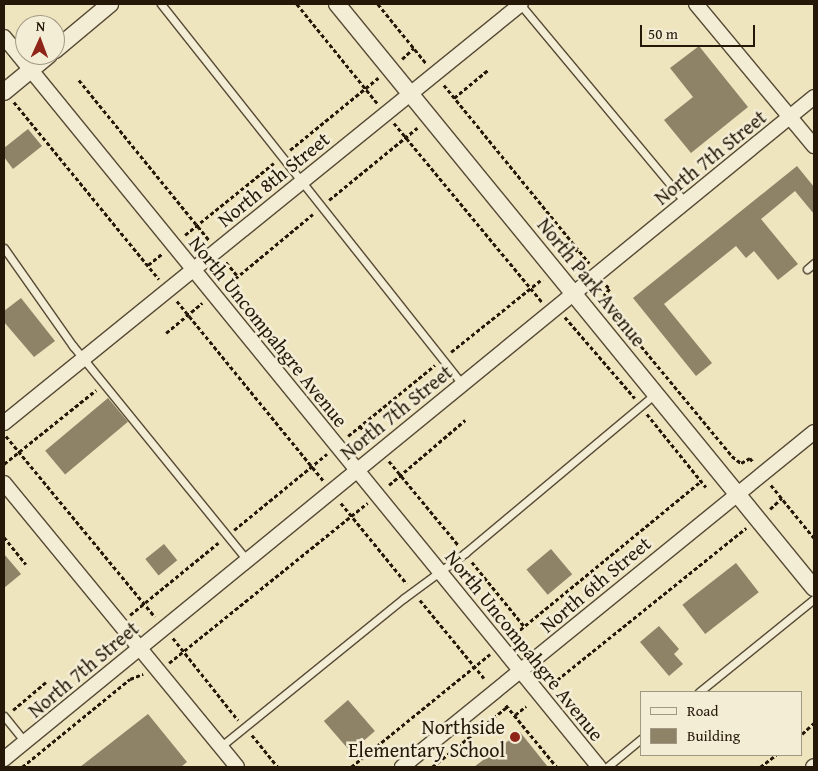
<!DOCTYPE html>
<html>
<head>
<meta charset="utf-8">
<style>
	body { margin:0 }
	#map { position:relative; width:818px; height:771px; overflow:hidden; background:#eee4be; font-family:"Gentium Book Plus",serif }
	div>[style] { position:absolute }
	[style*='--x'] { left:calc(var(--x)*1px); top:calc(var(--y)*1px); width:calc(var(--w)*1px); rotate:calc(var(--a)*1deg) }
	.building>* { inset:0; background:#8e8267; transform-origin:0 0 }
	.path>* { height:2.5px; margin-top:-1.25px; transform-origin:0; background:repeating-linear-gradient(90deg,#251809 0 4px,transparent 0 6.5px) }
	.roads { filter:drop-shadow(1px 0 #574b36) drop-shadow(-1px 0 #574b36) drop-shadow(0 1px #574b36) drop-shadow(0 -1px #574b36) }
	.service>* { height:7px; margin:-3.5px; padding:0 3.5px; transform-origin:3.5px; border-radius:3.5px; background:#f4edd5 }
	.minor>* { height:14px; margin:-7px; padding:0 7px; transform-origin:7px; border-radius:7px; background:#f4edd5 }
	.tertiary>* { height:16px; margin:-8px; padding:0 8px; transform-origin:8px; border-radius:8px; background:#f4edd5 }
	.dots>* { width:14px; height:14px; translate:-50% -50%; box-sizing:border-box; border:2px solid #f4edd5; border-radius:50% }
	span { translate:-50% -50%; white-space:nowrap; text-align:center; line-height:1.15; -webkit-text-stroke:5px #f4edd5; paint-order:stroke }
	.street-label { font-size:20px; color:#251809 }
	.poi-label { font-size:20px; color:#251809 }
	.right { translate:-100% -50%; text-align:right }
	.frame { position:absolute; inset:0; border:5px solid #251809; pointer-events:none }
	.legend { position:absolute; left:640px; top:691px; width:162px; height:65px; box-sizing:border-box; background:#f4edd5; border:1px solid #a19883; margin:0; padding:6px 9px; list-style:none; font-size:15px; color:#251809 }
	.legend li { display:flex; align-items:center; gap:10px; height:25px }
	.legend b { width:25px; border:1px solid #a19883 }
	.north { position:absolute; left:15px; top:15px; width:50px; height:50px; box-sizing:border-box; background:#f4edd5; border:1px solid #a19883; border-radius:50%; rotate:2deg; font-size:14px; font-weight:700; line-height:20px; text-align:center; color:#251809 }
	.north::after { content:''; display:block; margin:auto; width:18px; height:22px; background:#8f2418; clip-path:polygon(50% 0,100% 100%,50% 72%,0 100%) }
	.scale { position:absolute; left:640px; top:25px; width:115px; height:22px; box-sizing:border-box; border:2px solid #251809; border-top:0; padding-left:6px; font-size:15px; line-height:18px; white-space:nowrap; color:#251809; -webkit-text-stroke:4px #f4edd5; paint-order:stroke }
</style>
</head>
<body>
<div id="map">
	<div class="building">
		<i style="clip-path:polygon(699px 46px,748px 107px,691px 153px,664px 120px,693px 97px,670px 68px)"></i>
		<i style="clip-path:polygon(28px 129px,42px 146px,13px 169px,4px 157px,4px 148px)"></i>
		<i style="clip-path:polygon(797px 166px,814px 187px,814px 214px,795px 191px,761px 219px,798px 264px,778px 280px,754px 251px,746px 258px,736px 246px,664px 304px,712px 363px,696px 376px,633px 298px)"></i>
		<i style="clip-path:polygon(21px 298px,55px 341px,34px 357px,4px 322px,4px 311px)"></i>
		<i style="left:108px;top:398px;width:31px;height:82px;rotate:50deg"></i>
		<i style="left:164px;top:544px;width:21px;height:24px;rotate:51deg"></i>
		<i style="left:551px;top:549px;width:33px;height:32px;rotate:50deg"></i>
		<i style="clip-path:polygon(4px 554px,21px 574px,4px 588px)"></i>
		<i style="left:736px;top:563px;width:37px;height:68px;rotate:52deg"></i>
		<i style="clip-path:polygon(659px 626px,679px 649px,674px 654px,683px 664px,669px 676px,640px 642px)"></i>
		<i style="left:348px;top:700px;width:41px;height:32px;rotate:49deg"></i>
		<i style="clip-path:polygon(148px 714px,187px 762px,181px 767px,80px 767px)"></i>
		<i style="clip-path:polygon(520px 732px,548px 767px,474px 767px)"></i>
	</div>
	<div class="path">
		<i style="--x:297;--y:4;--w:129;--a:51"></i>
		<i style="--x:378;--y:4;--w:76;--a:50.9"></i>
		<i style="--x:402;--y:59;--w:16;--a:-43"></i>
		<i style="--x:79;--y:80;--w:206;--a:50.9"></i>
		<i style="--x:444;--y:85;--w:230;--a:50.8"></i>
		<i style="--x:454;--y:98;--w:45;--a:-39.6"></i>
		<i style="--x:14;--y:102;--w:229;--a:50.7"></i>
		<i style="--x:394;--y:123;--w:232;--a:50.4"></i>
		<i style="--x:290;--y:150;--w:114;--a:-39.3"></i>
		<i style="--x:329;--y:200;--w:114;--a:-39.3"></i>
		<i style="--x:185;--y:235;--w:114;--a:-39"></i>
		<i style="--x:565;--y:259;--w:16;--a:-38"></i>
		<i style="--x:226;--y:262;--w:17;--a:50"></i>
		<i style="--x:148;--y:265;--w:19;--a:-39"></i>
		<i style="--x:606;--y:285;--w:6;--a:45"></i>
		<i style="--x:610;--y:289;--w:9;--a:131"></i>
		<i style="--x:604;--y:296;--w:11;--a:68"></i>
		<i style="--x:608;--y:306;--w:195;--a:50.4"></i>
		<i style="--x:732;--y:456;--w:11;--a:38"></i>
		<i style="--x:741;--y:463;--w:10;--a:-29"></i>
		<i style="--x:750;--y:458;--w:6;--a:51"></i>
		<i style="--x:225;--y:287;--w:114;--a:-39.7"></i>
		<i style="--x:177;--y:301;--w:232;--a:50.8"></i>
		<i style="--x:565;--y:317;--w:107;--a:49.2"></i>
		<i style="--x:166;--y:333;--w:47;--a:-39.8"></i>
		<i style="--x:451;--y:352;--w:117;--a:-38.7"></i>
		<i style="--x:647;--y:414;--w:94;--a:51.1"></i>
		<i style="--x:360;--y:426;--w:18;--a:52"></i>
		<i style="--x:6;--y:436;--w:234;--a:50.5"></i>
		<i style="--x:348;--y:436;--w:112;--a:-39.2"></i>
		<i style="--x:389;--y:461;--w:110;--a:50.5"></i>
		<i style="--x:4;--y:464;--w:118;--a:-38.8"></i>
		<i style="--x:389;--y:485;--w:100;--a:-40.5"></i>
		<i style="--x:771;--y:485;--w:68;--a:50.9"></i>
		<i style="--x:341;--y:503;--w:104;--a:50.8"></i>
		<i style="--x:770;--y:509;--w:16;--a:-43"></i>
		<i style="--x:234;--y:530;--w:120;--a:-39.3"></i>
		<i style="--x:4;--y:537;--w:35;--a:51"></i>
		<i style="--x:472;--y:562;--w:82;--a:50.9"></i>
		<i style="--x:420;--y:600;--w:101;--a:50.6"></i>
		<i style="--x:130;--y:615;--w:114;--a:-39.3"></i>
		<i style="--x:173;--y:638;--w:105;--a:51.6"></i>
		<i style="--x:510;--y:638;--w:247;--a:-39.4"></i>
		<i style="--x:169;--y:663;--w:255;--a:-38.9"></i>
		<i style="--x:552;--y:684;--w:249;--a:-38.8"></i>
		<i style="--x:506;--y:705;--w:80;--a:50.6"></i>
		<i style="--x:13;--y:710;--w:43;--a:-40.3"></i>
		<i style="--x:515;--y:715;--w:14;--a:-39"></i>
		<i style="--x:802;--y:734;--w:16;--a:-43"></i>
		<i style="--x:252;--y:735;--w:41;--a:50.9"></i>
		<i style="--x:22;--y:767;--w:139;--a:-39.2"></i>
		<i style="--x:130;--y:679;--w:14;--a:-21"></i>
		<i style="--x:351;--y:767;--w:179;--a:-39.1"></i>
		<i style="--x:432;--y:767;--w:96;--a:-38.7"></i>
		<i style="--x:760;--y:767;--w:20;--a:-37"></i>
	</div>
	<div class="roads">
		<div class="service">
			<i style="--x:161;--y:4;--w:485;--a:51.6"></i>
			<i style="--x:520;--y:4;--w:258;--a:50.2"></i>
			<i style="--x:4;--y:248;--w:120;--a:54.9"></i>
			<i style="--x:73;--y:346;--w:276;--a:50.9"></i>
			<i style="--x:807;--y:269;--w:9;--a:-41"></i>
			<i style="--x:699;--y:692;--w:148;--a:-39"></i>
			<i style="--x:4;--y:716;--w:33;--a:51"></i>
			<i style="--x:220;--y:747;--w:237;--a:-39"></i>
			<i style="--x:404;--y:598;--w:76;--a:-36.4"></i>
			<i style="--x:465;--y:553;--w:248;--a:-39.9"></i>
			<i style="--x:607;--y:767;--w:45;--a:-39.6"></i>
		</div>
		<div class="minor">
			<i style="--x:696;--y:4;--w:185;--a:50.3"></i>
			<i style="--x:4;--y:37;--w:942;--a:50.82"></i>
			<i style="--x:4;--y:423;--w:665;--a:-39.02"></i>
			<i style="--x:4;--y:483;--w:367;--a:50.6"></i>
			<i style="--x:4;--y:759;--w:1046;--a:-39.26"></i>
			<i style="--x:402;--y:767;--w:531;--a:-39.11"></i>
			<i style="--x:813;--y:767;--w:1;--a:-45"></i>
		</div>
		<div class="tertiary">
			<i style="--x:337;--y:4;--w:754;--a:50.76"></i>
			<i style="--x:55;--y:50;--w:72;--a:-39.9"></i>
			<i style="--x:4;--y:92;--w:58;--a:-39.4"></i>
		</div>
	</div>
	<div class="dots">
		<i style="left:515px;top:737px;background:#8f2418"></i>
	</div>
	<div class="street-label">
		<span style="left:710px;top:157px;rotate:-39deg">North 7th Street</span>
		<span style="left:273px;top:179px;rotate:-39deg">North 8th Street</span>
		<span style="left:592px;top:282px;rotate:51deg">North Park Avenue</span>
		<span style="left:269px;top:331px;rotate:51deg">North Uncompahgre Avenue</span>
		<span style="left:396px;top:412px;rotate:-39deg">North 7th Street</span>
		<span style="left:595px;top:584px;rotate:-40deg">North 6th Street</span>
		<span style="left:525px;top:645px;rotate:51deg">North Uncompahgre Avenue</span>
		<span style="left:83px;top:669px;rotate:-40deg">North 7th Street</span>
	</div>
	<div class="poi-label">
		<span class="right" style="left:505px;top:738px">Northside<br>Elementary School</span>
	</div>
	<div class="frame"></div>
	<ul class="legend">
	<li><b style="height:6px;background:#f4edd5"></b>Road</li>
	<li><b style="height:14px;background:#8e8267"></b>Building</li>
	</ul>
	<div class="north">N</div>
	<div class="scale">50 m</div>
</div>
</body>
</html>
